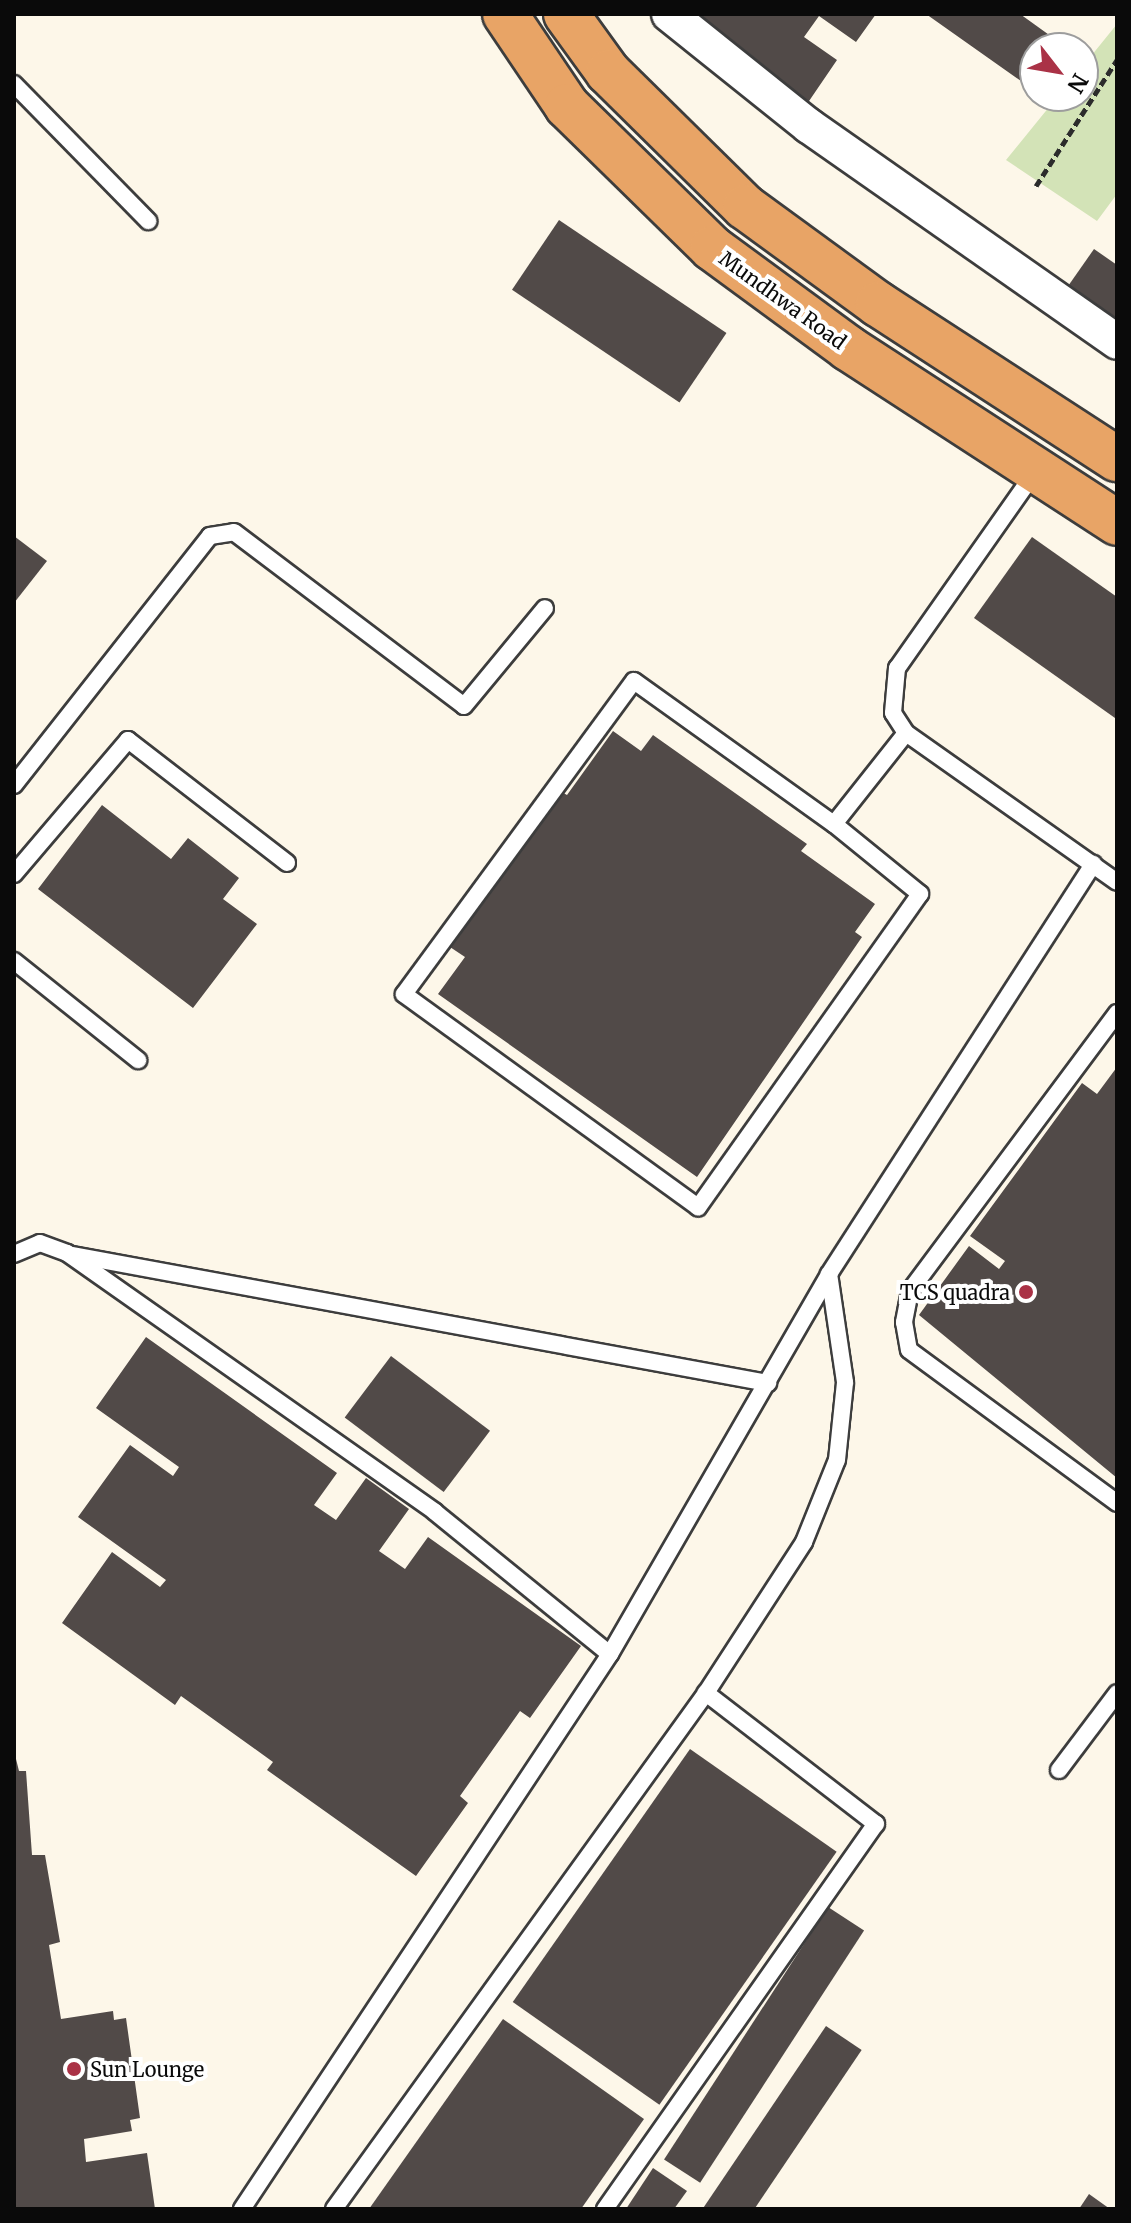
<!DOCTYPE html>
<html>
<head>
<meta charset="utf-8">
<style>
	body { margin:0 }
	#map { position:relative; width:1131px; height:2223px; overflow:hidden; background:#fdf7e9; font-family:Merriweather,serif }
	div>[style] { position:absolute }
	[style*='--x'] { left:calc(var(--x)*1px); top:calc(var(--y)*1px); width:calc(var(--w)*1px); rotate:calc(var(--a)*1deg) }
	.green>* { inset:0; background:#d3e3b7 }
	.building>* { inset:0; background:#514a48; transform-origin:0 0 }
	.path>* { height:5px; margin-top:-2.5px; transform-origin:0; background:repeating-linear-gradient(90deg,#2c2c2c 0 8px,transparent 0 12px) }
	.roads { filter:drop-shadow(2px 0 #3d3d3d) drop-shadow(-2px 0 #3d3d3d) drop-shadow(0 2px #3d3d3d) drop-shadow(0 -2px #3d3d3d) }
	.service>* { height:16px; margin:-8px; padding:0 8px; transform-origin:8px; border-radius:8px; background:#fff }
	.minor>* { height:34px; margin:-17px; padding:0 17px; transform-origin:17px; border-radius:17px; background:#fff }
	.trunk>* { height:44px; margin:-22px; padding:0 22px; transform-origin:22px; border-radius:22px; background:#e8a466 }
	.dots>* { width:22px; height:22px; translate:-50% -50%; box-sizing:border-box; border:4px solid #fff; border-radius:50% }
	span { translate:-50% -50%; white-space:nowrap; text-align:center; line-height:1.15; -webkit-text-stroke:8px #fff; paint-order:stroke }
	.street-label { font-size:20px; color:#0a0a0a }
	.poi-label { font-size:20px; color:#0a0a0a }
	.right { translate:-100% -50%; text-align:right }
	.left { translate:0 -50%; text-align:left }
	.frame { position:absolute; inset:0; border:16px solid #0a0a0a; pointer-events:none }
	.north { position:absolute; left:1019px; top:32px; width:80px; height:80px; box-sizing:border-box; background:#fff; border:2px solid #9d9d9d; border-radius:50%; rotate:121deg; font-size:22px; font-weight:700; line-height:32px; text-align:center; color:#0a0a0a }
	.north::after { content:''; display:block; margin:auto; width:28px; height:36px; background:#aa3246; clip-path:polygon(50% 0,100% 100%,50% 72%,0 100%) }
</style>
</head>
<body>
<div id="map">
	<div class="green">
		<i style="clip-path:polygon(1117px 24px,1117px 194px,1097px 221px,1006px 160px,1058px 96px,1083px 96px,1083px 66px)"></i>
	</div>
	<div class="building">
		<i style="clip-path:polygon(688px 14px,876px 14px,856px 42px,819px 16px,804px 37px,837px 60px,807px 104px)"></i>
		<i style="clip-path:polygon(926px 14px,1020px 14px,1052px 37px,1035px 48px,1021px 81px)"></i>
		<i style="left:559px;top:220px;width:202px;height:84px;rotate:34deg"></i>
		<i style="clip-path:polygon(1094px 249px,1117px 265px,1117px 324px,1066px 289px)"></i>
		<i style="clip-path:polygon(14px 536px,47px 561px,14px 603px)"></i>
		<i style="clip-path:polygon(1032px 537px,1117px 597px,1115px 718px,974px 618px)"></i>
		<i style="clip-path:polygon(613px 731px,641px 751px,653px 735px,807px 844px,801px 851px,875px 904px,855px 932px,862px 937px,697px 1177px,438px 994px,465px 957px,450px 947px,560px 791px,567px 795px)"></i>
		<i style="clip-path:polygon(102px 805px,171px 859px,188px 838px,239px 878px,223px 899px,257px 924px,193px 1008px,38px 889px)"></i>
		<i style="clip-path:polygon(1117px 1067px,1117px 1478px,919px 1315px,969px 1246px,999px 1269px,1005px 1261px,970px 1236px,1082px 1083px,1097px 1094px)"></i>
		<i style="clip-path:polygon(146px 1337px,337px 1473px,314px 1505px,336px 1520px,366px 1478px,409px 1509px,379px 1551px,405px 1569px,428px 1537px,581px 1646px,530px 1718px,520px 1711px,460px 1796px,468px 1803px,416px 1876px,267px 1770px,273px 1762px,181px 1696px,175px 1705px,62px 1623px,112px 1552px,160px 1587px,166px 1580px,78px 1517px,130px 1445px,173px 1476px,179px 1467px,96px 1408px)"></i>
		<i style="left:391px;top:1356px;width:124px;height:77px;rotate:37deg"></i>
		<i style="left:690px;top:1749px;width:179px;height:309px;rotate:35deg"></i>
		<i style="clip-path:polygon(14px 1751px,19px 1771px,26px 1771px,32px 1855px,45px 1855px,60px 1942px,49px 1945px,61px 2019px,113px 2011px,114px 2020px,126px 2018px,140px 2118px,130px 2120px,132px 2131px,84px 2139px,86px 2162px,147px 2153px,155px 2209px,14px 2209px)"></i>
		<i style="left:828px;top:1907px;width:43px;height:301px;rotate:33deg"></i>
		<i style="clip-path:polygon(503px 2019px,644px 2119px,581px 2209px,369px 2209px)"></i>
		<i style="left:826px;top:2026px;width:43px;height:219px;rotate:34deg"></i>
		<i style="clip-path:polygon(653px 2168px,687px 2191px,674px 2209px,626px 2209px)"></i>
		<i style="clip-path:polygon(1089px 2194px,1110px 2209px,1079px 2209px)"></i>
	</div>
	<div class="path">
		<i style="--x:1036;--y:186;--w:150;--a:-57.3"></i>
	</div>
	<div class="roads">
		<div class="service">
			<i style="--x:14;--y:84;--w:192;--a:45.6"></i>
			<i style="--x:1035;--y:472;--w:240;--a:125.1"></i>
			<i style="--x:897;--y:668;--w:45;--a:95.1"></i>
			<i style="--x:893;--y:713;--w:24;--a:57"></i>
			<i style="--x:906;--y:733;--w:258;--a:35.2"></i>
			<i style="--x:14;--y:785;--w:317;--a:-51.8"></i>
			<i style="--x:210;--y:536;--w:24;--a:-9"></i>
			<i style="--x:234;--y:532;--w:288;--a:37.1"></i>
			<i style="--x:464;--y:706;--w:127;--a:-50.4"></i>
			<i style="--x:834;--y:824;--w:111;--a:39.1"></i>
			<i style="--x:920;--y:894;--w:384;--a:125.3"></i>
			<i style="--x:698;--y:1207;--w:363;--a:-144.1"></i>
			<i style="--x:404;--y:994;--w:388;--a:-53.7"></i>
			<i style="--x:634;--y:681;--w:246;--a:35.6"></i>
			<i style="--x:834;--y:824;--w:116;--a:-51.6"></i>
			<i style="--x:14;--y:874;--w:176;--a:-49.6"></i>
			<i style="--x:128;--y:740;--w:201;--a:37.7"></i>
			<i style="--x:14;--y:961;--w:159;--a:38.6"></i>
			<i style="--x:1117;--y:1013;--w:347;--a:126.7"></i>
			<i style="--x:910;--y:1291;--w:32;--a:101"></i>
			<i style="--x:904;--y:1322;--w:28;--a:80"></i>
			<i style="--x:909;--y:1350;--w:258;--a:36.3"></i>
			<i style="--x:14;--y:1254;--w:28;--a:-23"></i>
			<i style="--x:40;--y:1243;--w:29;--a:20"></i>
			<i style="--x:67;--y:1253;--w:450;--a:35.1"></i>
			<i style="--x:435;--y:1512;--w:225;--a:39.1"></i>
			<i style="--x:73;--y:1255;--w:707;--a:10.44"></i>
			<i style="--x:1059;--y:1770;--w:96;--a:-53"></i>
			<i style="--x:242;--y:2209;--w:666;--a:-56.45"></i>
			<i style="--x:610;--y:1654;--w:439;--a:-60"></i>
			<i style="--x:829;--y:1274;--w:488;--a:-57.2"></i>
			<i style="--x:334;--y:2209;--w:636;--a:-54.21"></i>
			<i style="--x:706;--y:1693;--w:180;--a:-57"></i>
			<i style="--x:804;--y:1542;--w:88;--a:-68.1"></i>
			<i style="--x:837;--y:1460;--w:78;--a:-84.1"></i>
			<i style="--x:845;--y:1382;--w:109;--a:-98.4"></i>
			<i style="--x:605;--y:2209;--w:471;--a:-54.9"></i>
			<i style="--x:876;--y:1824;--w:215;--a:-142.4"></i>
		</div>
		<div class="minor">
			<i style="--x:669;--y:14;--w:179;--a:38.7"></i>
			<i style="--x:809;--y:126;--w:376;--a:35"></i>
		</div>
		<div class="trunk">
			<i style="--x:505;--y:14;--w:111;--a:56"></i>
			<i style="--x:567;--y:106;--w:203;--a:44.4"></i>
			<i style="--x:712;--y:248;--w:169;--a:36.3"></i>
			<i style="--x:848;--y:348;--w:321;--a:33"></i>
			<i style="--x:566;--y:14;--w:72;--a:54.1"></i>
			<i style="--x:608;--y:72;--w:192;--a:44.6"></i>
			<i style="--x:745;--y:207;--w:165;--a:36.1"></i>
			<i style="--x:878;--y:304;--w:285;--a:33"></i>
		</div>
	</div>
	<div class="dots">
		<i style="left:1026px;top:1292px;background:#aa3246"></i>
		<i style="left:74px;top:2069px;background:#aa3246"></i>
	</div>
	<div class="street-label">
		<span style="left:783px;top:300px;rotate:36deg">Mundhwa Road</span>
	</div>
	<div class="poi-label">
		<span class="right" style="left:1010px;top:1292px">TCS quadra</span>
		<span class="left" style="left:90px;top:2069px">Sun Lounge</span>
	</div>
	<div class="frame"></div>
	<div class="north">N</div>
</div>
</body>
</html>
